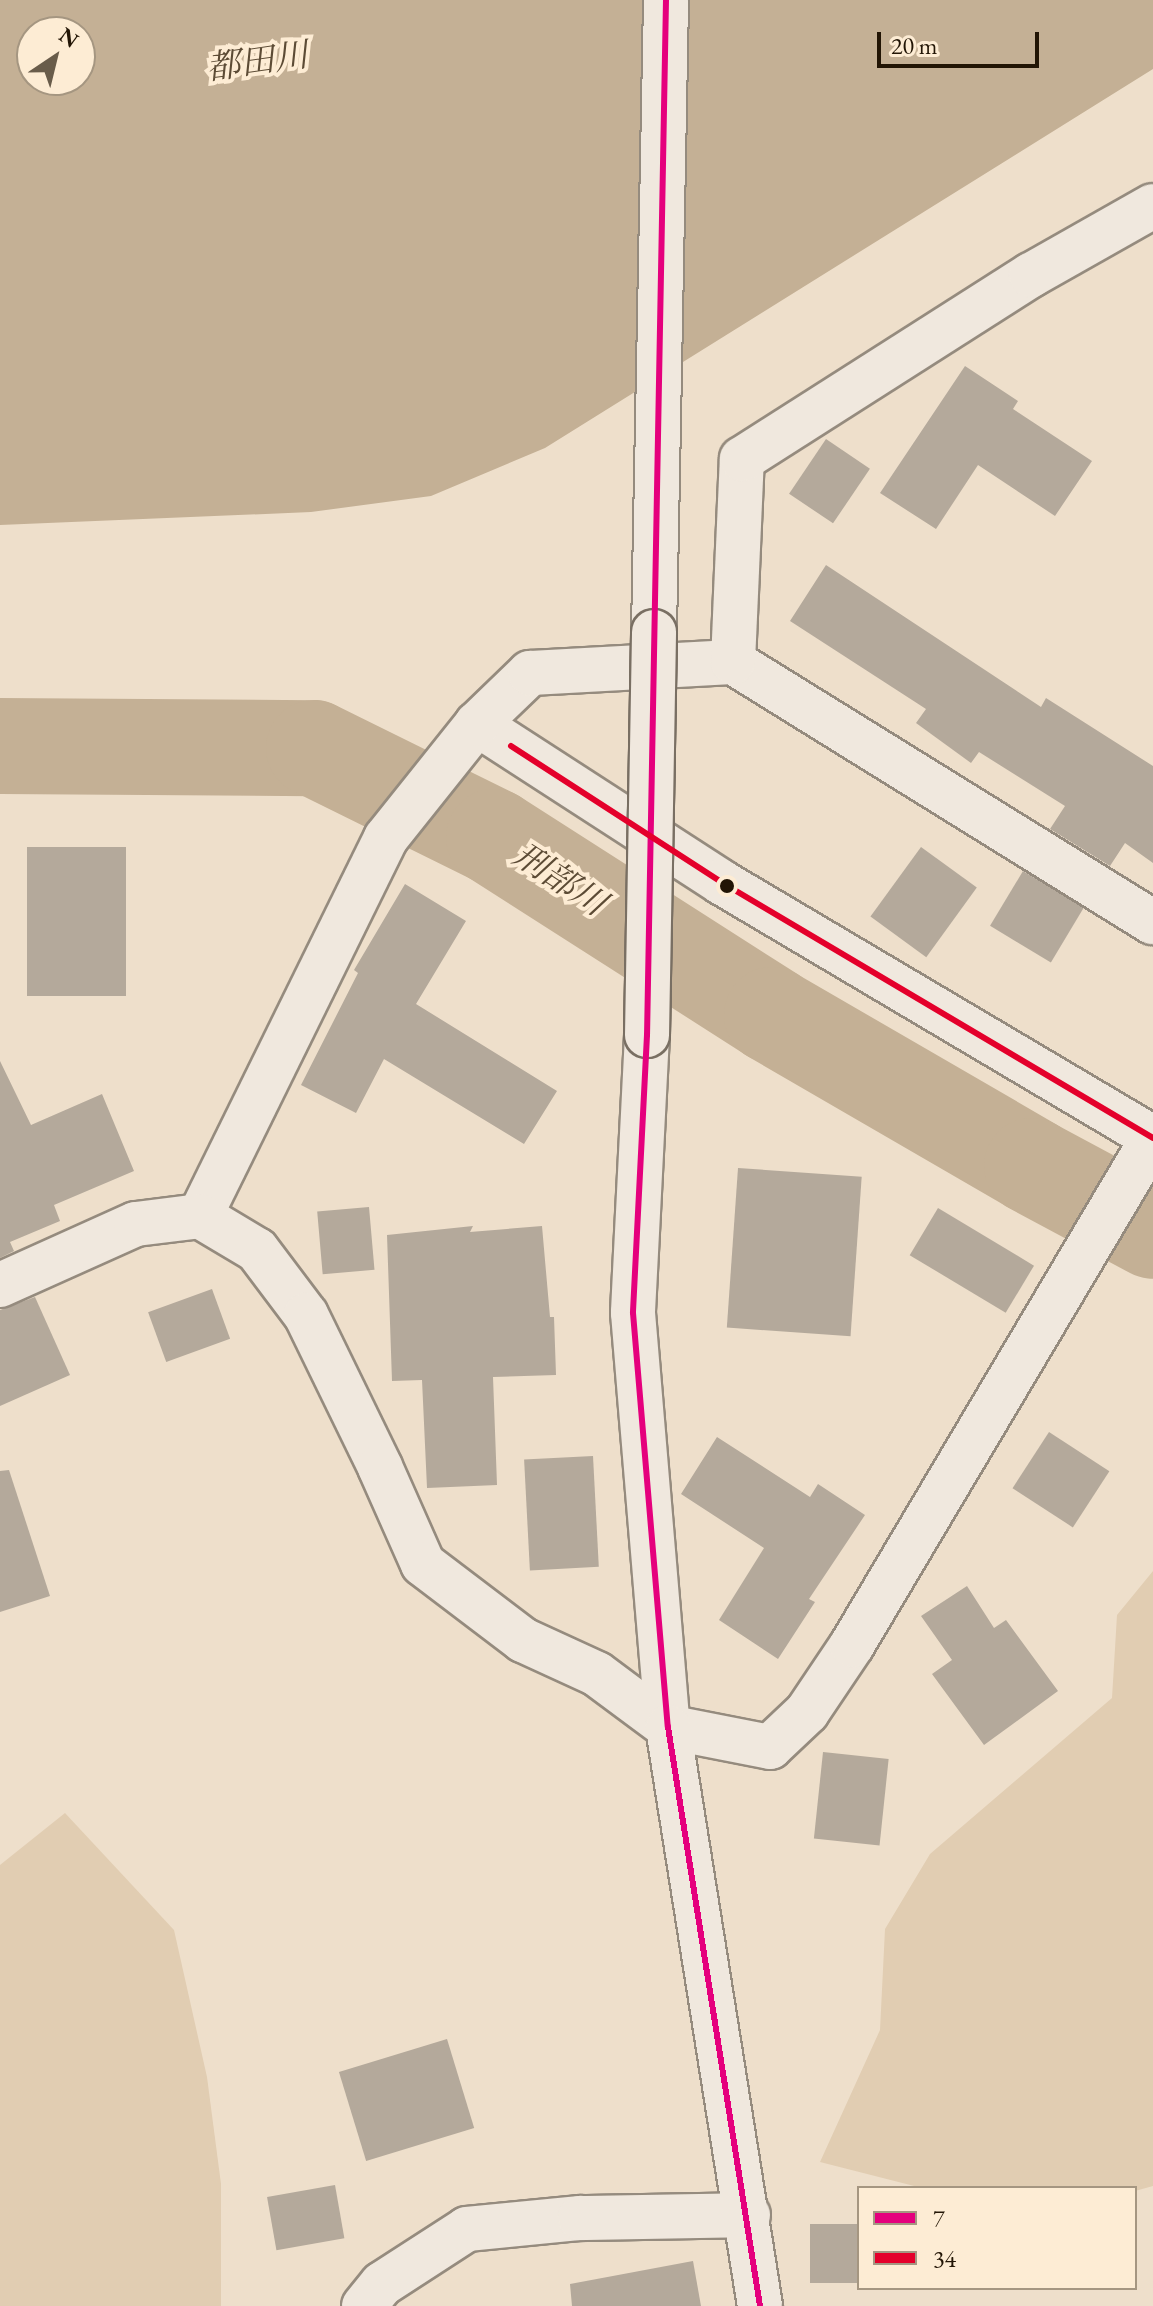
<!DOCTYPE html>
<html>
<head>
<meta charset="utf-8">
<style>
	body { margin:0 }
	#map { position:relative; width:1153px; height:2306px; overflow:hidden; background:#eedfcb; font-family:"EB Garamond","Noto Serif JP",serif }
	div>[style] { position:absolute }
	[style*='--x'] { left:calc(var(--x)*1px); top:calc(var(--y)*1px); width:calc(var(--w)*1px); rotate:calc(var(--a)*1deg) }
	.green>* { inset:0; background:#e1cdb2 }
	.water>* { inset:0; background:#c4b095 }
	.river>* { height:96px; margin:-48px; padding:0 48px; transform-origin:48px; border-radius:48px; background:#c4b095 }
	.building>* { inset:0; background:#b4a99b; transform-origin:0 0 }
	.roads { filter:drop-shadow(2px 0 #958b7e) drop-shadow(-2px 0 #958b7e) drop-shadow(0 2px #958b7e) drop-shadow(0 -2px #958b7e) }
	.minor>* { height:44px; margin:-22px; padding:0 22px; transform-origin:22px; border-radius:22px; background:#f0e8de }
	.tertiary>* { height:44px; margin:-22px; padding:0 22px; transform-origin:22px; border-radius:22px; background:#f0e8de }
	.secondary>* { height:44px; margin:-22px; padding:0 22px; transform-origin:22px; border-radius:22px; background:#f0e8de }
	.bridges { filter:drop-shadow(2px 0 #796f63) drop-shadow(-2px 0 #796f63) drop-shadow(0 2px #796f63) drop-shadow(0 -2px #796f63) }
	.secondary-bridge>* { height:44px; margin:-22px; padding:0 22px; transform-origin:22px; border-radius:22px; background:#f0e8de }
	.bus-1>* { height:6px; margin:-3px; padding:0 3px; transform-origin:3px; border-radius:3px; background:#e5007d }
	.bus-2>* { height:6px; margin:-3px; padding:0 3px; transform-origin:3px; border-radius:3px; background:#e4002b }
	.dots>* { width:22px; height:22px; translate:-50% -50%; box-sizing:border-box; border:4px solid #fdecd4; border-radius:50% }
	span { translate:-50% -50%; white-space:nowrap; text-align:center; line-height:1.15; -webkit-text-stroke:8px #fdecd4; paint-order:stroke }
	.water-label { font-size:34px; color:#5c4b35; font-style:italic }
	.legend { position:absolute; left:857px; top:2186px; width:280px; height:104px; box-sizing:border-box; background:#fdecd4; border:2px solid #a59681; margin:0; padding:10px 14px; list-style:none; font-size:24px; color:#221505 }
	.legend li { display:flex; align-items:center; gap:16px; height:40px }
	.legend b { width:40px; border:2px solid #a59681 }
	.north { position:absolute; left:16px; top:16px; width:80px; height:80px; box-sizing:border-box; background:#fdecd4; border:2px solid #a59681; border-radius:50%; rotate:35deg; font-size:22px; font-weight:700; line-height:32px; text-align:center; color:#221505 }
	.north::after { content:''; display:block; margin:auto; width:28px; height:36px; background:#695c4a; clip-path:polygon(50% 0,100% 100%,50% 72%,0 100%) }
	.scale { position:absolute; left:877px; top:32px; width:162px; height:36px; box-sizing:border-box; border:4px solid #221505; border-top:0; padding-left:10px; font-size:24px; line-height:28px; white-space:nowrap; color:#221505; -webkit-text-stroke:6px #fdecd4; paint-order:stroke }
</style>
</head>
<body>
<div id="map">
	<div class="green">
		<i style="clip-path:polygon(1153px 1571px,1153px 2186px,1135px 2191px,922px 2188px,820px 2162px,880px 2030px,885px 1929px,930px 1854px,1112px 1698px,1117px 1615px)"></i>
		<i style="clip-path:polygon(65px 1813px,174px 1930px,207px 2077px,221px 2184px,221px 2306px,0 2306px,0 1865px)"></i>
	</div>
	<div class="water">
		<i style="clip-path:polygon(evenodd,0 0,1153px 0,1153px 69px,545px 448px,431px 496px,311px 512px,0 525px,0 0,32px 32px,80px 32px,80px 80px,32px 80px,32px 32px)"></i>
	</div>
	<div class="river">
		<i style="--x:0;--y:746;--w:314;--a:0.4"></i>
		<i style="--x:314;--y:748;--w:201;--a:26.3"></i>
		<i style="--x:494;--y:837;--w:330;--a:32.6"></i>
		<i style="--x:772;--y:1015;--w:301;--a:30.1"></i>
		<i style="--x:1032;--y:1166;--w:137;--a:28.2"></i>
	</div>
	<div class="building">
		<i style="clip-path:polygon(965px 366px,1018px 401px,1013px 409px,1092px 461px,1055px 516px,978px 465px,936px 529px,880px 493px)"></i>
		<i style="left:826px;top:439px;width:53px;height:66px;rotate:34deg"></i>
		<i style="clip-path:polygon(826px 565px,1041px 707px,1046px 698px,1153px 766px,1153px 863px,1125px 843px,1110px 866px,1050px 829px,1065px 806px,979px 752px,971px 763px,916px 723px,926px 709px,790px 621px)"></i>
		<i style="left:27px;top:847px;width:99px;height:149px"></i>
		<i style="left:921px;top:847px;width:69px;height:86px;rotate:36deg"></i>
		<i style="left:1023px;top:871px;width:71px;height:64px;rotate:31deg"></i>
		<i style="clip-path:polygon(405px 884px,466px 921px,416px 1004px,557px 1091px,524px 1144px,384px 1059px,356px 1113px,301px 1085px,358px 973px,354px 970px)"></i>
		<i style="clip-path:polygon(0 1061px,31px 1125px,102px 1094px,134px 1171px,54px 1205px,60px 1221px,10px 1242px,14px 1251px,0 1258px)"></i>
		<i style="left:738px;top:1168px;width:124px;height:160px;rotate:4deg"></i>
		<i style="left:369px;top:1207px;width:63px;height:52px;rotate:85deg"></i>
		<i style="left:938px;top:1208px;width:112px;height:55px;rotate:31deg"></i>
		<i style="clip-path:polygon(473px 1226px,470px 1232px,542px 1226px,550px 1317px,554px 1317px,556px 1375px,493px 1377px,497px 1485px,427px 1488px,422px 1380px,392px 1381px,387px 1235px)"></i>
		<i style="left:212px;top:1289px;width:53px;height:68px;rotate:70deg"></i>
		<i style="clip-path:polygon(35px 1297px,70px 1375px,0 1406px,0 1310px)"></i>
		<i style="left:1049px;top:1432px;width:72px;height:67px;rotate:33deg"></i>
		<i style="clip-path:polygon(717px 1437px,810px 1497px,818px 1484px,865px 1515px,809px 1599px,815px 1602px,778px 1659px,719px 1620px,764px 1548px,681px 1494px)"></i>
		<i style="left:593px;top:1456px;width:111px;height:69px;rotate:87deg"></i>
		<i style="clip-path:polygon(9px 1470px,50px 1596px,0 1612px,0 1471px)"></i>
		<i style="clip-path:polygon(967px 1586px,994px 1628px,1006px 1620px,1058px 1691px,984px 1745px,932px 1674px,952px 1660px,921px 1616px)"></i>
		<i style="left:823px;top:1752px;width:66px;height:87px;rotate:6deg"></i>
		<i style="left:447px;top:2039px;width:93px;height:113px;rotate:73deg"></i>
		<i style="left:335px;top:2185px;width:54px;height:69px;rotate:80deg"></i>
		<i style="left:859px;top:2224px;width:59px;height:49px;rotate:90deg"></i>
		<i style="clip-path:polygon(693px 2261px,701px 2306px,572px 2306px,570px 2284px)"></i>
	</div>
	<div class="roads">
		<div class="minor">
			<i style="--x:733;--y:662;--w:494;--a:31.8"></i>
			<i style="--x:477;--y:724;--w:291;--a:32.9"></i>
			<i style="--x:721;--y:882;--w:502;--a:30.65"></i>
			<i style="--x:200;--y:1216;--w:421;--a:-63.8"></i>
			<i style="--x:386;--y:838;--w:146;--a:-51.4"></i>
			<i style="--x:477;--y:724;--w:74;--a:-43.9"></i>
			<i style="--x:530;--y:673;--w:203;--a:-3.1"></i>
			<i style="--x:733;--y:662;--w:203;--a:-87.5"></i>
			<i style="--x:742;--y:459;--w:343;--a:-32.5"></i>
			<i style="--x:1031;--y:275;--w:140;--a:-29.5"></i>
			<i style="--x:0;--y:1285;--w:149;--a:-24.2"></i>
			<i style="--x:136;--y:1224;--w:64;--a:-7.1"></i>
			<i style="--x:200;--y:1216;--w:66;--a:30.8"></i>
			<i style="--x:257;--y:1250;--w:81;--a:53"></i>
			<i style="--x:306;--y:1315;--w:169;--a:64"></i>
			<i style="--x:380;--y:1467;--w:106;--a:66.1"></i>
			<i style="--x:423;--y:1564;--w:126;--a:37.2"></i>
			<i style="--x:523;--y:1640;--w:81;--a:24.7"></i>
			<i style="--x:597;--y:1674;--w:89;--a:36.7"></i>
			<i style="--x:364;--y:2306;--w:28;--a:-51"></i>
			<i style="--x:382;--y:2284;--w:101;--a:-32.9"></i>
			<i style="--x:467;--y:2229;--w:114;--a:-5.6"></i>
			<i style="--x:580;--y:2218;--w:168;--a:-1"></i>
		</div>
		<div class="tertiary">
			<i style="--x:668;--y:1727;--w:104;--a:11.1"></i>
			<i style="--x:770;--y:1747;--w:51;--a:-43.4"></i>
			<i style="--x:807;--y:1712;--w:81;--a:-56.1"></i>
			<i style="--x:852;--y:1645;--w:590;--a:-59.3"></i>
		</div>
		<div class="secondary">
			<i style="--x:654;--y:632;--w:632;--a:-88.91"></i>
			<i style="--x:647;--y:1035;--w:278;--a:92.9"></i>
			<i style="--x:633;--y:1313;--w:415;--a:85.2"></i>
			<i style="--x:668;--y:1727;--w:586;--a:80.97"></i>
		</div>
	</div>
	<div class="bridges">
		<div class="secondary-bridge">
			<i style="--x:647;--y:1035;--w:403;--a:-89"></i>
		</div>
	</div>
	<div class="bus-1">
		<i style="--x:666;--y:0;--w:1035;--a:91.05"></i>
		<i style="--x:647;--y:1035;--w:278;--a:92.9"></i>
		<i style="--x:633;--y:1313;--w:415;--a:85.2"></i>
		<i style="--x:668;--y:1727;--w:586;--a:80.97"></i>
	</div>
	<div class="bus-2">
		<i style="--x:511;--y:746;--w:250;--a:32.9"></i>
		<i style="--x:721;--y:882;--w:502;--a:30.65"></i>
	</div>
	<div class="dots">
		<i style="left:727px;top:886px;background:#221505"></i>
	</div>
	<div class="water-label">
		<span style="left:257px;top:61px;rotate:-8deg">都田川</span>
		<span style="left:560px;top:879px;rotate:33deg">刑部川</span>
	</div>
	<ul class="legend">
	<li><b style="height:10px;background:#e5007d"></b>7</li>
	<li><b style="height:10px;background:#e4002b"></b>34</li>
	</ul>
	<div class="north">N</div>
	<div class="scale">20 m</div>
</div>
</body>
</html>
